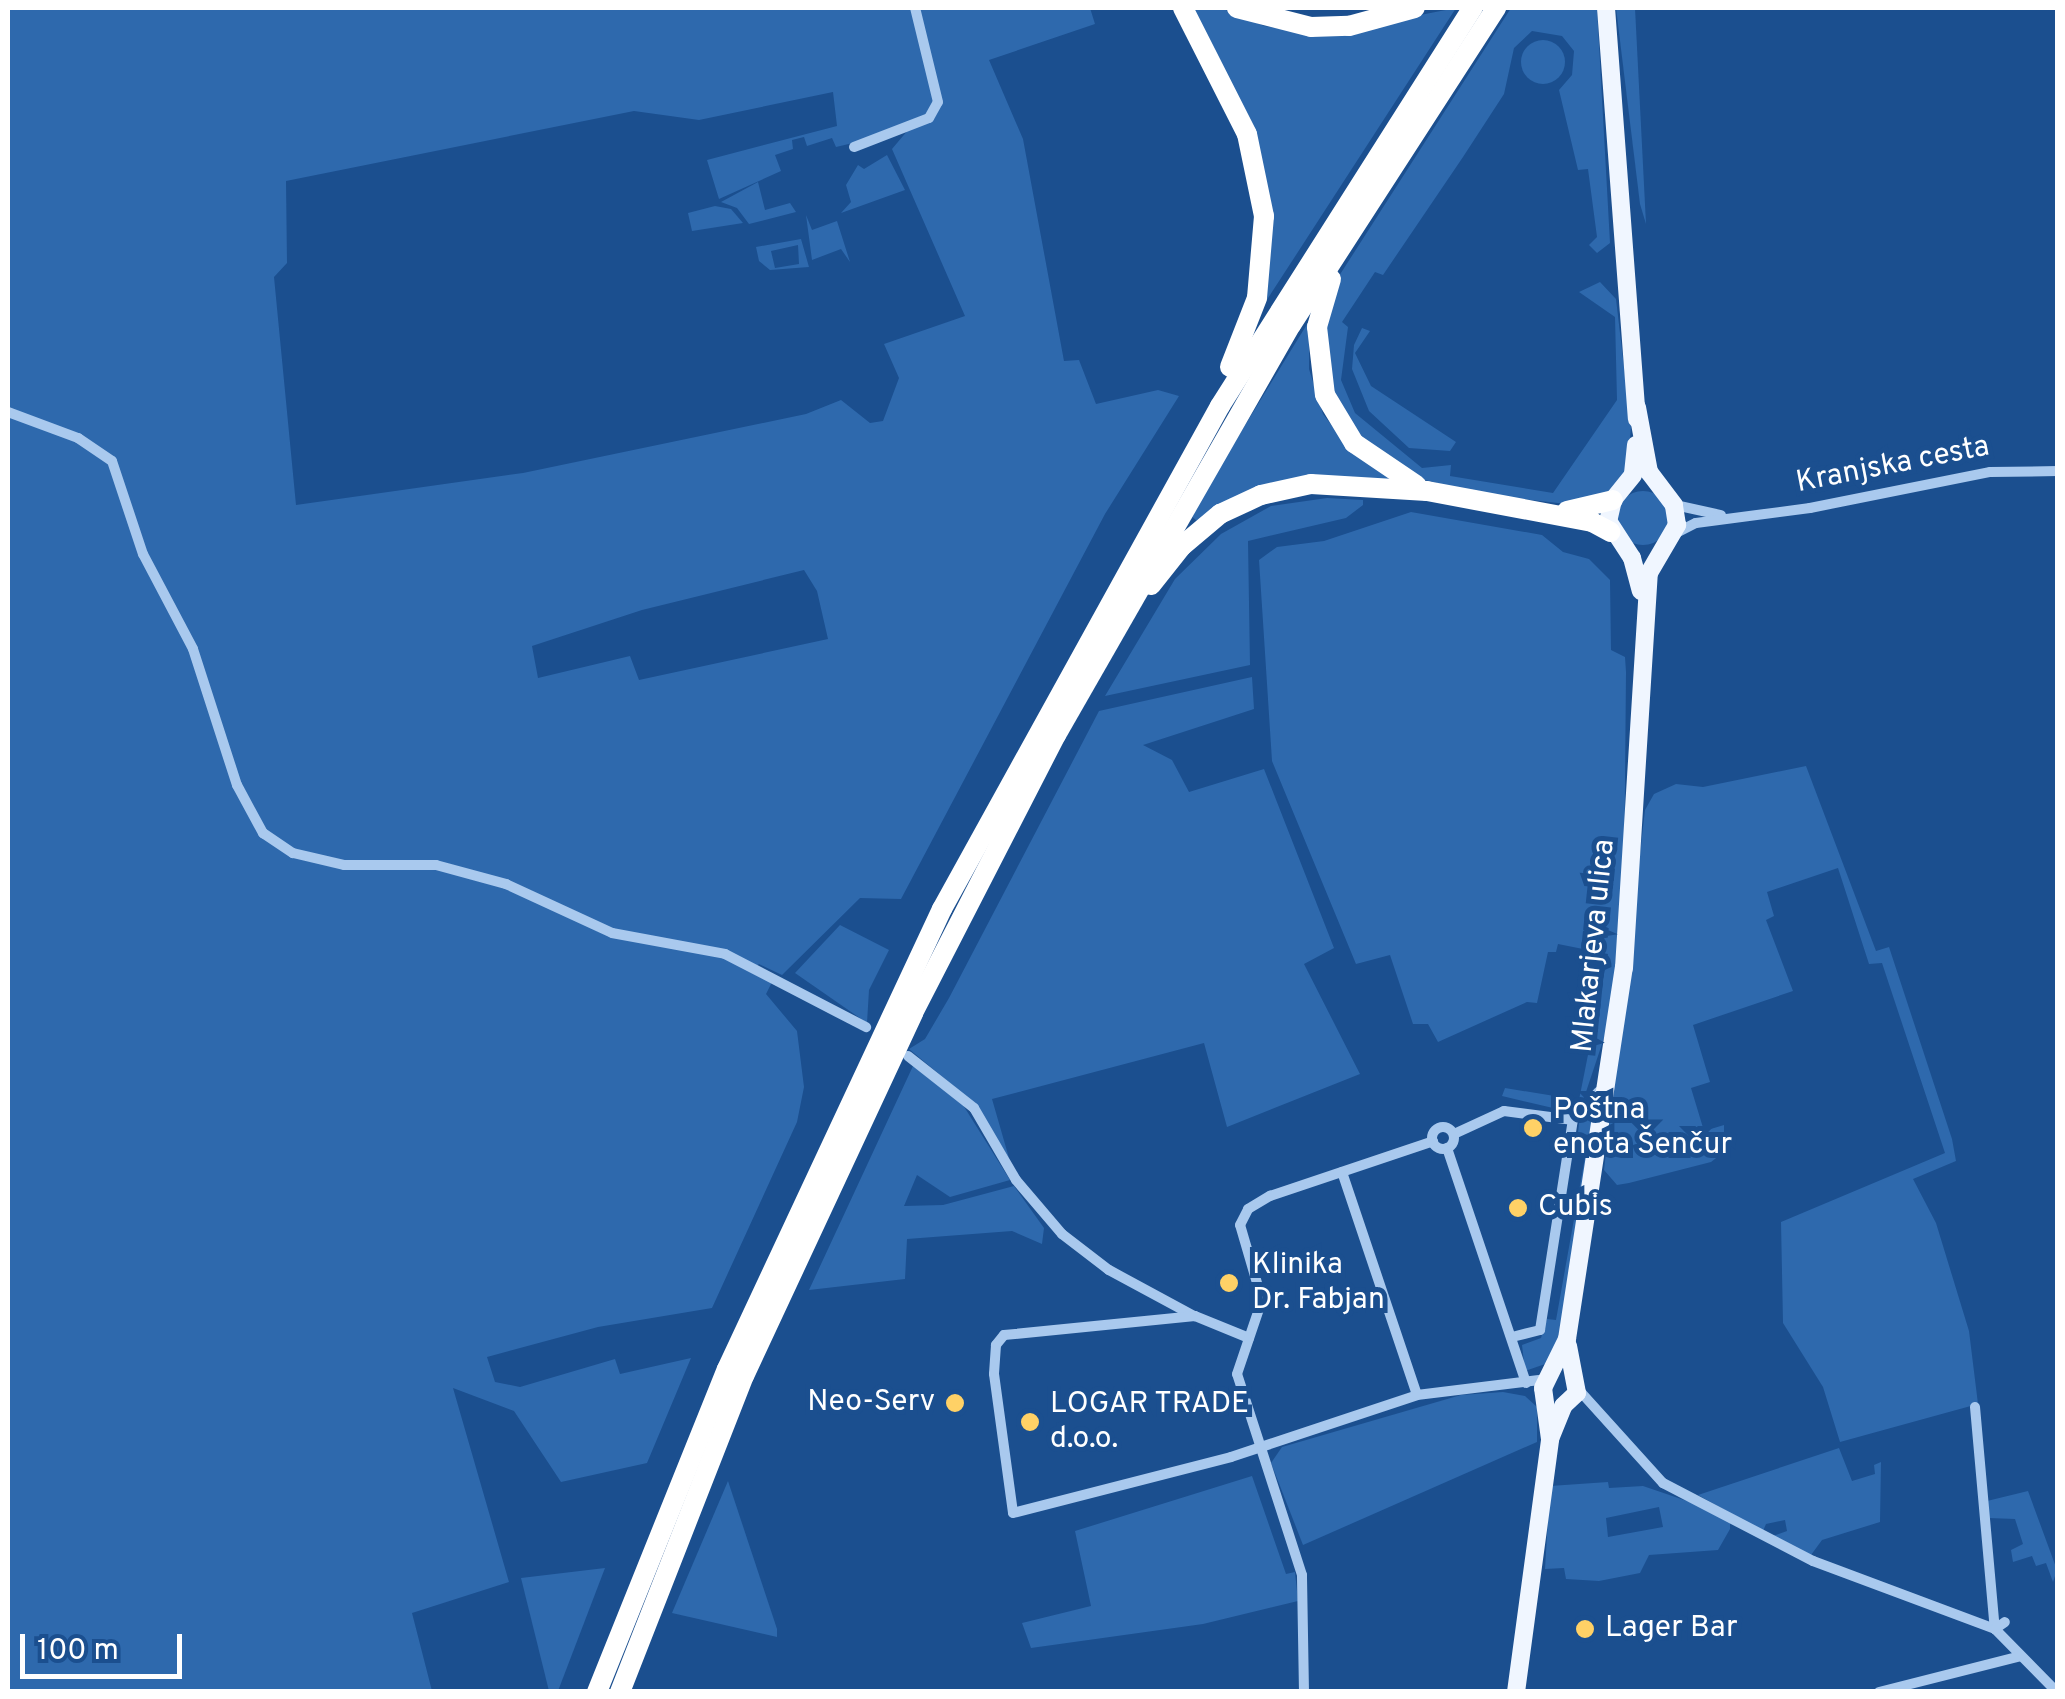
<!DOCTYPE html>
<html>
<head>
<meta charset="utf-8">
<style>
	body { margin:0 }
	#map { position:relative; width:2065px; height:1699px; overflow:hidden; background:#1b4f8f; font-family:Overpass,sans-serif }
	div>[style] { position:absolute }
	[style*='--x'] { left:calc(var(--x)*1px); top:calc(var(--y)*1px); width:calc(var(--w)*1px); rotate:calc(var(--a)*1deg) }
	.green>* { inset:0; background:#2e69ad }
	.round { border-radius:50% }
	.minor>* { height:10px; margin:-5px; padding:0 5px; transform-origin:5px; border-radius:5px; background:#a9c9ee }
	.minor>.ring { margin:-5px; padding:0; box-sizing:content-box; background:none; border:10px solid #a9c9ee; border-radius:50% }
	.primary>* { height:18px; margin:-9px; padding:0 9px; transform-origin:9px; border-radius:9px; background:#f0f6ff }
	.motorway>* { height:20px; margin:-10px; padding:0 10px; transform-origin:10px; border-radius:10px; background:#fff }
	.dots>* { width:28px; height:28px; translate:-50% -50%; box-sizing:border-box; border:5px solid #1b4f8f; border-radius:50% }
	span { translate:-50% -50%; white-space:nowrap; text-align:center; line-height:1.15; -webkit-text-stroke:10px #1b4f8f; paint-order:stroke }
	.street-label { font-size:30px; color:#fff }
	.poi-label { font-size:30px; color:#fff }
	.left { translate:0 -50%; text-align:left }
	.right { translate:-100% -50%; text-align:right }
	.frame { position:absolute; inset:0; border:10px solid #fff; pointer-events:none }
	.scale { position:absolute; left:20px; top:1634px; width:162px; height:45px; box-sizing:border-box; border:5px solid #fff; border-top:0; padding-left:12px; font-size:30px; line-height:35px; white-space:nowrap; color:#fff; -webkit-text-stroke:8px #1b4f8f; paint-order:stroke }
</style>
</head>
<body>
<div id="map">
	<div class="green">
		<i style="clip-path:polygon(evenodd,8px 8px,1090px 8px,1095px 24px,989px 60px,1023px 139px,1064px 361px,1079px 360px,1096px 404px,1158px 390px,1179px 396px,1105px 514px,901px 899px,860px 898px,782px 975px,759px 964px,753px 969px,772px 982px,766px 994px,797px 1031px,804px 1087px,797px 1122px,712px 1308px,598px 1327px,487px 1357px,495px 1382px,520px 1387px,615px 1359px,620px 1374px,691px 1358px,647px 1463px,561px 1482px,514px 1411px,453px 1388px,509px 1582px,412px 1613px,432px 1691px,8px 1692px,8px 8px,833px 92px,837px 126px,707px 160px,719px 199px,781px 171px,775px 155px,793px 149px,792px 140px,804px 137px,807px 146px,832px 138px,836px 147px,908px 130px,892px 149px,965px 316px,884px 344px,899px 378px,883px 421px,870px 423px,841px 400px,806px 414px,523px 473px,296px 505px,274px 277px,287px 263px,286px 181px,634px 111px,699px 120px,833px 92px,8px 8px,804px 570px,817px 591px,828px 639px,639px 680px,630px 656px,538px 678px,532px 646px,642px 610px,804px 570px)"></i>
		<i style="clip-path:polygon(1188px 8px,1221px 8px,1264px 26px,1318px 35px,1456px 8px,1261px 309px,1268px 216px)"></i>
		<i style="clip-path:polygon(1511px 8px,1597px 8px,1610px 243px,1597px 253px,1589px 245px,1597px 237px,1588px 169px,1578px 170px,1559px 90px,1572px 75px,1574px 51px,1562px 36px,1532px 31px,1514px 48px,1504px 94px,1463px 157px,1383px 275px,1375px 272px,1342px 322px,1348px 327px,1341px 380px,1355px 413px,1422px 468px,1451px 465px,1450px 476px,1553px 493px,1617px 400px,1615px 317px,1579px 292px,1600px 282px,1616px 299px,1631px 427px,1627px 472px,1603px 499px,1567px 504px,1485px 495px,1421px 479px,1352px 433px,1320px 363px,1330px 290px)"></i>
		<i style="clip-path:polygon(1616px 8px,1635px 8px,1646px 224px,1640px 204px)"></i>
		<i class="round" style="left:1521px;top:40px;width:44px;height:44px"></i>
		<i style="clip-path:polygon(887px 155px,905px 190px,841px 213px,851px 202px,846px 185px,858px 165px,864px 169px)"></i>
		<i style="clip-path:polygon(758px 182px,765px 210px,790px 203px,796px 212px,749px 224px,737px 208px,721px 202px)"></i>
		<i style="clip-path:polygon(715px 206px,731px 209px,743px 223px,692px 231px,688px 213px)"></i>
		<i style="clip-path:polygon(806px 215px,812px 230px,837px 221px,850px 262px,841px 249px,812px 260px)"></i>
		<i style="clip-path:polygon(evenodd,801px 239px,809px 267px,770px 270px,759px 261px,756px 247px,801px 239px,798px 245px,799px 264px,775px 268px,771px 251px,798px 245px)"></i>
		<i style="clip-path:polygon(1309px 321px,1309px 369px,1323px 414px,1351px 451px,1392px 479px,1363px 480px,1197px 521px,1190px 515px)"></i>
		<i style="clip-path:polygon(1362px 328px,1370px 331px,1355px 353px,1371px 386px,1456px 442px,1450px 451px,1409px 448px,1369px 411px,1352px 369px,1354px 345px)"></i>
		<i class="round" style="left:1616px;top:491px;width:54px;height:54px"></i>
		<i style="clip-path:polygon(1327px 498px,1363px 500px,1363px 505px,1346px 518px,1248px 541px,1250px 665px,1105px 696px,1175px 579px,1221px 534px,1271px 506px)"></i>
		<i style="clip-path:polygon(1411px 512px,1542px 535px,1563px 552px,1589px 559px,1610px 580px,1611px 650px,1625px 657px,1626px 672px,1624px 898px,1612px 1014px,1581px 1107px,1566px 1111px,1502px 1096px,1505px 1088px,1579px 1100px,1608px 954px,1558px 944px,1556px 952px,1548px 952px,1537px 1003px,1527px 1002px,1438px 1042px,1428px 1024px,1413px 1024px,1390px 955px,1356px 964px,1272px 761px,1259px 560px,1277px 547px,1324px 541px)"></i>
		<i style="clip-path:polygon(1252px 677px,1254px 709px,1143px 745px,1172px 760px,1189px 792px,1264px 769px,1334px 948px,1304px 964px,1360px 1074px,1227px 1127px,1204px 1043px,992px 1099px,1009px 1158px,974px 1103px,909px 1049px,925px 1039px,949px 998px,1099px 711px)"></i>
		<i style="clip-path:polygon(1806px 766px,1876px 951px,1889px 947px,1952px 1139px,1956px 1161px,1913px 1179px,1936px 1223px,1969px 1331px,1978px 1404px,1840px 1442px,1823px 1387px,1783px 1323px,1781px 1222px,1945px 1153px,1882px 963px,1869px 964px,1838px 868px,1767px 892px,1774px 916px,1766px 920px,1793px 991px,1693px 1025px,1710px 1082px,1691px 1088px,1704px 1131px,1724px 1125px,1724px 1152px,1711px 1162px,1629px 1183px,1617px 1185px,1604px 1170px,1645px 810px,1654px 794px,1676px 784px,1703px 787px)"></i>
		<i style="clip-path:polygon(840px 925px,889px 950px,869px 990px,867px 1023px,795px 973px)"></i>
		<i style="clip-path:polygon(913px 1066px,963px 1105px,1010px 1180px,950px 1197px,917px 1175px,904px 1206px,943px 1205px,1014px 1186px,1044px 1228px,1042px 1244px,1012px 1231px,907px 1239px,905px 1279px,809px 1290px)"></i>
		<i style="clip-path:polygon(1595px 1112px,1562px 1327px,1551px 1362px,1525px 1371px,1522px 1345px,1541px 1338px,1547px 1319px,1556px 1320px,1589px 1135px,1578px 1133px,1579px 1123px)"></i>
		<i style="clip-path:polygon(1503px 1392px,1525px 1396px,1537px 1407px,1537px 1442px,1303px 1545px,1271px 1463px,1282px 1447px,1461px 1395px)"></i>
		<i style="clip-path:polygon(1839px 1448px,1852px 1481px,1875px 1474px,1874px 1465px,1881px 1462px,1880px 1522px,1822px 1540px,1811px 1555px,1773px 1536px,1787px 1531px,1785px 1520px,1766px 1524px,1763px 1531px,1698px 1495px)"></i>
		<i style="clip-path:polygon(1252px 1476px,1286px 1574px,1295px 1572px,1298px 1601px,1203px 1624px,1031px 1648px,1022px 1623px,1091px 1606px,1075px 1531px)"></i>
		<i style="clip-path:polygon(728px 1481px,777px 1629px,777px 1637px,672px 1613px)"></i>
		<i style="clip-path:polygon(evenodd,1608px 1482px,1609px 1488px,1643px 1486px,1690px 1502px,1730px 1522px,1730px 1529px,1718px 1550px,1649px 1555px,1640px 1573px,1599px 1581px,1566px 1579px,1564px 1568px,1545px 1569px,1550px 1486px,1608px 1482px,1659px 1507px,1663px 1527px,1608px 1537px,1606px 1518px,1659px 1507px)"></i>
		<i style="clip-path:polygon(2028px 1491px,2057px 1570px,2053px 1582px,2046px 1563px,2036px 1566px,2032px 1556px,2013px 1562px,2011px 1550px,2023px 1544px,2015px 1519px,1989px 1518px,1987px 1501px)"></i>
		<i style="clip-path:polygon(605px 1568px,558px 1691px,549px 1691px,521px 1578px)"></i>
	</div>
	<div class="minor">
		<i style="--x:854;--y:147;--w:80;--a:-21.1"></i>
		<i style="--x:929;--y:118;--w:18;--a:-61"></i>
		<i style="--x:938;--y:102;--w:97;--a:-103.7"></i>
		<i style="--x:8;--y:412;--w:75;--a:20.4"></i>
		<i style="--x:78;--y:438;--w:41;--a:34.1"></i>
		<i style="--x:112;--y:461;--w:98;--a:71.6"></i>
		<i style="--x:143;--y:554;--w:107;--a:62.2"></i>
		<i style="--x:193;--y:649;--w:143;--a:72.1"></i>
		<i style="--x:237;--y:785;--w:55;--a:61.6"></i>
		<i style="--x:263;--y:833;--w:36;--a:34"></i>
		<i style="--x:293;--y:853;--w:52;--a:13.2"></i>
		<i style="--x:344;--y:865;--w:92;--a:0"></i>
		<i style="--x:436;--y:865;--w:73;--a:15.2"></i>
		<i style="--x:506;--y:884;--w:117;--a:24.8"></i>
		<i style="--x:612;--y:933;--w:115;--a:10.5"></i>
		<i style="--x:725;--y:954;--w:159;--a:27.4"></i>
		<i style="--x:1675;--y:505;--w:47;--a:12.3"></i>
		<i style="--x:1676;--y:533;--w:22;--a:-27"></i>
		<i style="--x:1696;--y:523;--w:115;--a:-7.5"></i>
		<i style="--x:1810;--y:508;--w:184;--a:-11.3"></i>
		<i style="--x:1990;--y:472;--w:68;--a:-0.8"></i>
		<i style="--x:908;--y:1056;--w:84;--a:38.2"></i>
		<i style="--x:974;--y:1108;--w:83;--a:59.7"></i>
		<i style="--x:1016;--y:1180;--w:71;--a:49.6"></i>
		<i style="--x:1062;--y:1234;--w:59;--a:37.5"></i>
		<i style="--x:1109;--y:1270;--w:97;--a:28.4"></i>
		<i class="ring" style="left:1432px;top:1127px;width:12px;height:12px"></i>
		<i style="--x:1454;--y:1134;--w:55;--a:-24.7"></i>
		<i style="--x:1504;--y:1111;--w:70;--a:7.4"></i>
		<i style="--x:1573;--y:1120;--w:38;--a:-48"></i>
		<i style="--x:1447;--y:1148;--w:248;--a:71.4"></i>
		<i style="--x:1342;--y:1172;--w:235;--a:71.4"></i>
		<i style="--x:1512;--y:1337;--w:29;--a:-14"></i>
		<i style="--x:1540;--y:1330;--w:213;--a:-81.1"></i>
		<i style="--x:1249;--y:1338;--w:58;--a:-157.8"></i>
		<i style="--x:1195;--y:1316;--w:192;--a:174.3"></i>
		<i style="--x:1004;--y:1335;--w:13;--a:129"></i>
		<i style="--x:996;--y:1345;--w:29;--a:94"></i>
		<i style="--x:994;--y:1374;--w:140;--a:82.2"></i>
		<i style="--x:1013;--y:1513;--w:225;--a:-14.4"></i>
		<i style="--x:1231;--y:1457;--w:196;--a:-18.4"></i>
		<i style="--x:1417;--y:1395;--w:131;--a:-7"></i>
		<i style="--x:1578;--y:1389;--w:127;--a:47.9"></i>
		<i style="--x:1663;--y:1483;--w:169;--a:27.5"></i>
		<i style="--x:1813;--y:1561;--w:194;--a:20.5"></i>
		<i style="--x:1995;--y:1629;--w:88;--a:45.5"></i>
		<i style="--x:1975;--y:1407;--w:223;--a:84.9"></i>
		<i style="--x:1995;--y:1629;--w:12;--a:-35"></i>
		<i style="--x:1304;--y:1692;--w:117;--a:-91"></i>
		<i style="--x:1302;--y:1575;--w:211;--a:-107.9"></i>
		<i style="--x:1237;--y:1374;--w:78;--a:-71.3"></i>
		<i style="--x:1262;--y:1300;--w:78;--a:-106.3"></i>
		<i style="--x:1240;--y:1225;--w:18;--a:-63"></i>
		<i style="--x:1248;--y:1209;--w:26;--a:-31"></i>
		<i style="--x:1270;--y:1196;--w:172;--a:-18.6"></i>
		<i style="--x:1879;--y:1692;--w:146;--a:-14.2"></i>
	</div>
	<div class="primary">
		<i style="--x:1606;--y:8;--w:412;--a:85.7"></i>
		<i style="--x:1636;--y:445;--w:30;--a:96"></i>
		<i style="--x:1633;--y:475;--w:32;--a:129"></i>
		<i style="--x:1613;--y:500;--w:22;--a:103"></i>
		<i style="--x:1608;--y:521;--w:44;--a:57"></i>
		<i style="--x:1632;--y:558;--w:34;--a:75"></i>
		<i style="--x:1550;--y:1439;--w:51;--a:-97.8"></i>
		<i style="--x:1543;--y:1388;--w:55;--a:-63.9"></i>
		<i style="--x:1567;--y:1339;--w:375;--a:-81.3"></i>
		<i style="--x:1624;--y:968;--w:396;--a:-86.4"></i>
		<i style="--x:1649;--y:573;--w:56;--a:-59.7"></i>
		<i style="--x:1677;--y:525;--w:20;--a:-99"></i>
		<i style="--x:1674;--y:505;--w:41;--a:-127.1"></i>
		<i style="--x:1649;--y:472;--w:66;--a:-100.5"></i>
		<i style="--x:1516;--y:1692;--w:255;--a:-82.3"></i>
		<i style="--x:1550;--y:1439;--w:35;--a:-68"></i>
		<i style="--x:1563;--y:1406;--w:19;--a:-43"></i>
		<i style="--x:1577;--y:1393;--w:48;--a:-100.8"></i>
	</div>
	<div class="motorway">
		<i style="--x:1183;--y:8;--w:141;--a:63.1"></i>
		<i style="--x:1247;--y:134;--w:84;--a:78.3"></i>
		<i style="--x:1264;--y:216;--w:82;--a:94.9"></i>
		<i style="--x:1257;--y:298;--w:74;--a:111.4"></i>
		<i style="--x:1237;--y:8;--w:76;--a:14.4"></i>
		<i style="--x:1311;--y:27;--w:38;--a:-2"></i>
		<i style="--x:1349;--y:26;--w:68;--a:-15.3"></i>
		<i style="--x:1331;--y:279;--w:50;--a:106.3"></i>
		<i style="--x:1317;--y:327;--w:68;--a:83.3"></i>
		<i style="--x:1325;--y:395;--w:56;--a:58.9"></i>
		<i style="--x:1354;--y:443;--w:75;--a:34.1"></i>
		<i style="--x:1567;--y:511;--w:47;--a:-13.4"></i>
		<i style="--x:1151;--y:585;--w:50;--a:-51.5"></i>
		<i style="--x:1182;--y:546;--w:50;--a:-40.1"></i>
		<i style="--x:1220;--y:514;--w:45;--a:-24.9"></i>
		<i style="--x:1261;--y:495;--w:51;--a:-12.4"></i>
		<i style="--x:1311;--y:484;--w:116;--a:3.5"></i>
		<i style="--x:1427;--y:491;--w:168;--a:10.6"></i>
		<i style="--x:1592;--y:522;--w:21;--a:28"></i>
		<i style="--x:597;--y:1692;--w:348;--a:-68.1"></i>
		<i style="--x:727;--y:1369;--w:508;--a:-64.95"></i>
		<i style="--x:942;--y:909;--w:575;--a:-61.07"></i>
		<i style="--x:1220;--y:406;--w:472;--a:-57.6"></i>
		<i style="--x:620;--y:1692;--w:339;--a:-68.6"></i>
		<i style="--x:744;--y:1376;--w:400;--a:-65"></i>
		<i style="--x:913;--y:1013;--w:313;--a:-62.8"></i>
		<i style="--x:1056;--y:735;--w:473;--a:-60.2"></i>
		<i style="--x:1291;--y:325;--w:378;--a:-57.1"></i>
	</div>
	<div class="dots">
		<i style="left:1533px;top:1128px;background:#ffd166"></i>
		<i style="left:1518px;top:1208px;background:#ffd166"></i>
		<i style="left:1229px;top:1283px;background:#ffd166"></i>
		<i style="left:955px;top:1403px;background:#ffd166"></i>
		<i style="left:1030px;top:1422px;background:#ffd166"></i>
		<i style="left:1585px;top:1629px;background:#ffd166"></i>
	</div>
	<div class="street-label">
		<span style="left:1893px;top:466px;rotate:-11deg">Kranjska cesta</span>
		<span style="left:1595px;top:946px;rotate:-84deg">Mlakarjeva ulica</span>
	</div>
	<div class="poi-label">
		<span class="left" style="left:1553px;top:1128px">Poštna<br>enota Šenčur</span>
		<span class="left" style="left:1538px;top:1208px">Cubis</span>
		<span class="left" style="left:1252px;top:1283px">Klinika<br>Dr. Fabjan</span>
		<span class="right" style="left:935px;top:1403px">Neo-Serv</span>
		<span class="left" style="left:1050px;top:1422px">LOGAR TRADE<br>d.o.o.</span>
		<span class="left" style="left:1605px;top:1629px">Lager Bar</span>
	</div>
	<div class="frame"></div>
	<div class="scale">100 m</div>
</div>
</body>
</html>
